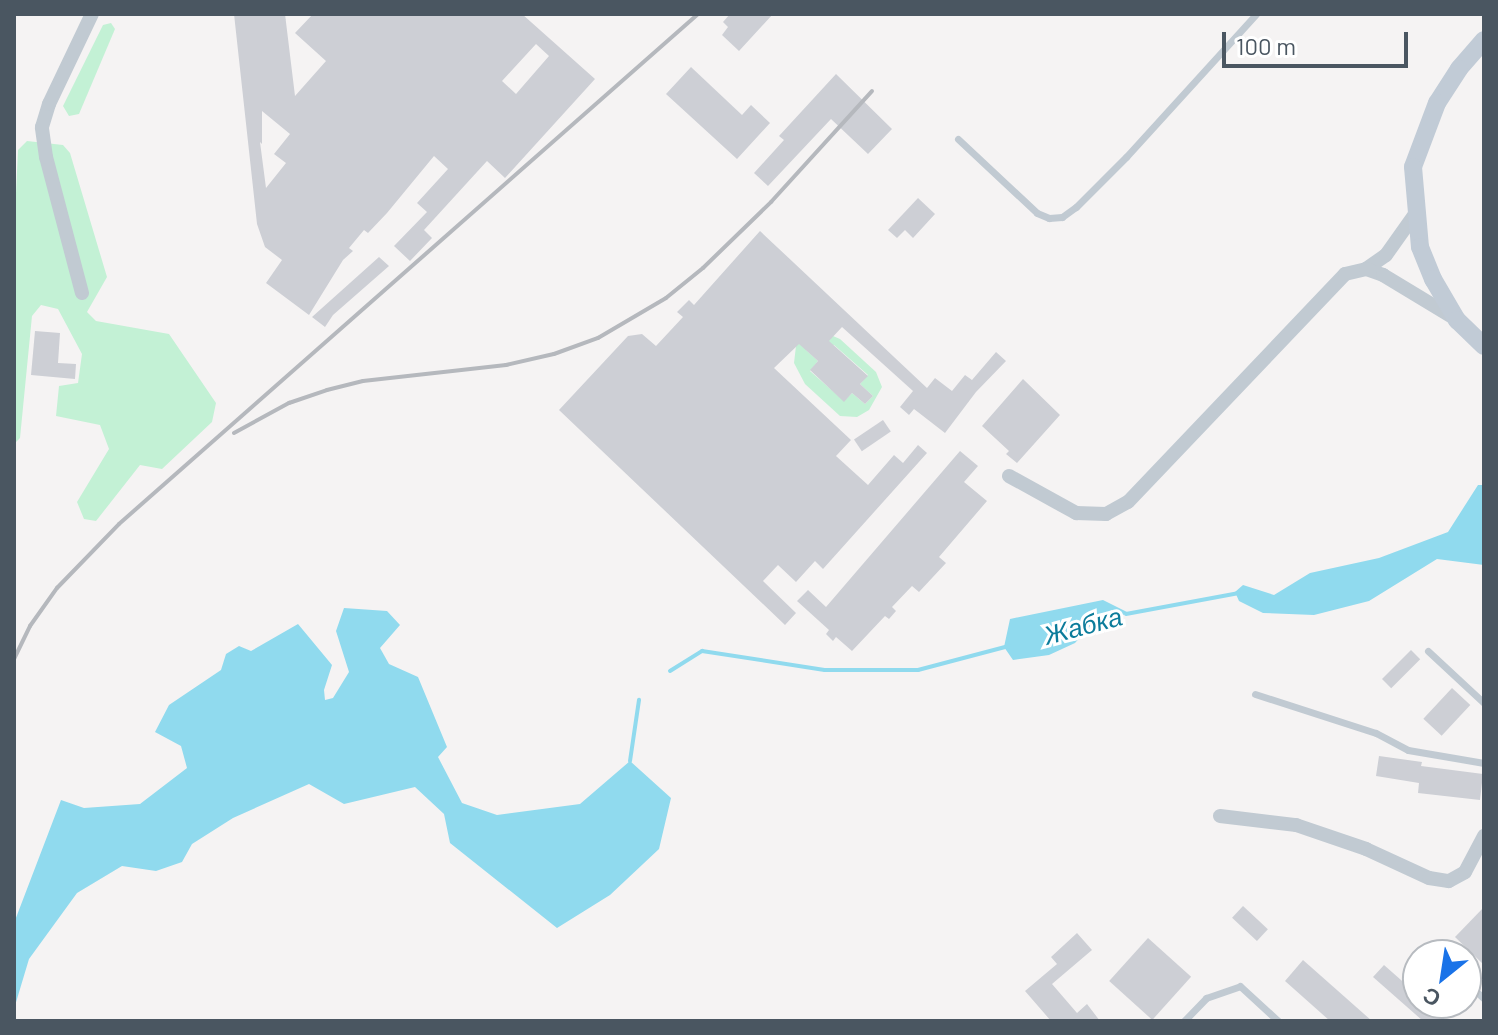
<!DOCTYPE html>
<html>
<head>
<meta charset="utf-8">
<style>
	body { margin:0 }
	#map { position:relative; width:1498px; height:1035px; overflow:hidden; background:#f5f3f3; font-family:Barlow,sans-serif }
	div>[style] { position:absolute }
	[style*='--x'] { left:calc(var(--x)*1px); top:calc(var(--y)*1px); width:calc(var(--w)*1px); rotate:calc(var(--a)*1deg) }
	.green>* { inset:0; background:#c3f1d5 }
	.water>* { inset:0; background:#90daee }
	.stream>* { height:4px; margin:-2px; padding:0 2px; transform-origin:2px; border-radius:2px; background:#90daee }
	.building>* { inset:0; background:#cdcfd5; transform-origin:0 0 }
	.lane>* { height:7px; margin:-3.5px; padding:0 3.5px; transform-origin:3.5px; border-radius:3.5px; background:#c1cad2 }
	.street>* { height:14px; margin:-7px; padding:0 7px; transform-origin:7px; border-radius:7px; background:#c1cad2 }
	.secondary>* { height:18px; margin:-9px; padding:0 9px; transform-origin:9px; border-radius:9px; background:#c1cbd6 }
	.rail>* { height:4px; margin:-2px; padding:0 2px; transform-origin:2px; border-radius:2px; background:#b5b8bd }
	span { translate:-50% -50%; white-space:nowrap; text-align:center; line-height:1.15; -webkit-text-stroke:6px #fff; paint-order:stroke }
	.water-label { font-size:26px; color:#0c7c9b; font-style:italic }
	.frame { position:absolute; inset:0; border:16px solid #4a5661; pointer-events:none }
	.north { position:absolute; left:1402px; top:939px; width:80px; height:80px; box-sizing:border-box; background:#fff; border:2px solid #b7bbc0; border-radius:50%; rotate:210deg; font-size:22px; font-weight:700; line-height:32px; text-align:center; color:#4a5661 }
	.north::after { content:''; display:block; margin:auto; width:28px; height:36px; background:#1a73e8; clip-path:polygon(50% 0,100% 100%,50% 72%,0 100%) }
	.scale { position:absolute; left:1222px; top:32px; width:186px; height:36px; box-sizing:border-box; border:4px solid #4a5661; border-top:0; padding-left:10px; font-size:24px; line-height:28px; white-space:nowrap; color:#4a5661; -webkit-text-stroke:6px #fff; paint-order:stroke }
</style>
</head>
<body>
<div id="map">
	<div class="green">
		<i style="clip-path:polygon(111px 23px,115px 29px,79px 114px,69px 116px,63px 106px,103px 25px)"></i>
		<i style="clip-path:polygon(27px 141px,63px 145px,70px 153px,107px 277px,87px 312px,96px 321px,169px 334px,216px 403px,212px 422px,162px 469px,140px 465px,96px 521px,84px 519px,77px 502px,109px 449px,100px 425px,56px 416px,59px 386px,78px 383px,82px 354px,58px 309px,41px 305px,32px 316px,20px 438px,14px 444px,14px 236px,18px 150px)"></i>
		<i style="clip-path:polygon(evenodd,810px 331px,825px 345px,833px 336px,840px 339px,876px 372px,882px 387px,869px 410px,857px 417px,840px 416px,805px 384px,794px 363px,796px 346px,810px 331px,834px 345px,868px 375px,860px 384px,873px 396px,865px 404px,852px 393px,844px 401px,810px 371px,818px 361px,806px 350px,834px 345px)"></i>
	</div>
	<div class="water">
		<i style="clip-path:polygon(1478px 485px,1484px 485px,1484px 565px,1437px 559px,1369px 601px,1314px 615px,1263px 613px,1239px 601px,1235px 592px,1243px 585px,1274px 595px,1310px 573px,1379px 558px,1448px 532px)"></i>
		<i style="clip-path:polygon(1103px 600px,1129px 613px,1091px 625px,1075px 643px,1049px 655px,1013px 660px,1004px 647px,1010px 619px)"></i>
		<i style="clip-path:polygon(344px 608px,387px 611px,400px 625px,380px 648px,389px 664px,418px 677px,447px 747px,438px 757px,462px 803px,497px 815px,580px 804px,630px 761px,671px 798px,659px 849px,610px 895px,557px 928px,450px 843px,444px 814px,415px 787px,344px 804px,309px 784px,233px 818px,192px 844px,182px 862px,156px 871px,122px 866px,77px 893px,29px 959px,14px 1009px,14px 923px,61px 800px,84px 808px,140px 804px,187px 768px,181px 746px,155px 732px,169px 705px,221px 670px,226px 654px,239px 646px,251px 651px,298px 624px,332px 665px,324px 690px,325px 700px,333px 698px,349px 672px,336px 631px)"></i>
	</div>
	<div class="stream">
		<i style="--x:1126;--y:614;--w:115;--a:-10.5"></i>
		<i style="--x:670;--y:671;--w:38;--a:-32"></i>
		<i style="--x:702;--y:651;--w:124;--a:8.8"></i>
		<i style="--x:825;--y:670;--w:93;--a:0"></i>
		<i style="--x:918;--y:670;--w:94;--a:-14.8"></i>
		<i style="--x:630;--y:761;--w:62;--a:-81.6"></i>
	</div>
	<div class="building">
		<i style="clip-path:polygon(evenodd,234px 14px,285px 14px,295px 96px,326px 61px,295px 33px,313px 14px,522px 14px,595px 79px,505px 178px,487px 161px,424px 230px,432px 238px,410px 261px,394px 246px,427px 212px,417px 203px,448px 169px,434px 156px,387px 213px,368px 233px,364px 230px,349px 248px,353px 251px,343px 260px,309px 315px,266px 283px,282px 260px,265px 247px,257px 224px,234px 14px,536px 44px,549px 56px,516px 94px,502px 81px,536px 44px,234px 14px,262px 111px,290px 134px,274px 154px,286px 163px,266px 188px,260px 142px,262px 144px,262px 111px)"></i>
		<i style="clip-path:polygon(730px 14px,773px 14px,739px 51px,722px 35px,728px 27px,723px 22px)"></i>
		<i style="clip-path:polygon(691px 67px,742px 115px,751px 105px,770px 123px,737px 159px,666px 94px)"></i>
		<i style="clip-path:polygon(836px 74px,892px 129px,868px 154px,831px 119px,768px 186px,754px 173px,784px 140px,779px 136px)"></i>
		<i style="clip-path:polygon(918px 198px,935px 214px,913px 238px,905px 230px,897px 238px,888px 230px)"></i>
		<i style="clip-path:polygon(760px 231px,927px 388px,935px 378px,952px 391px,965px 375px,972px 380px,996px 352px,1006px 361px,976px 392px,945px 433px,914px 409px,909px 415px,900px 407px,913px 391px,842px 327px,829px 341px,868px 376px,860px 384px,873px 396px,865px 404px,852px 393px,844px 402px,810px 370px,818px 361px,799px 344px,774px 368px,851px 440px,836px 456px,868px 485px,894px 455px,903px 463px,918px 445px,927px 453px,823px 569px,815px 561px,796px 582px,778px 565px,763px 581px,796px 613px,785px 625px,559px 410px,628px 336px,642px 334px,656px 346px,683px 317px,677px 312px,689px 300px,694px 305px)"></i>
		<i style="clip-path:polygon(379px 257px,389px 266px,333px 315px,325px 327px,312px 317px)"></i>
		<i style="clip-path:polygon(35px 331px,60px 333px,58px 363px,76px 364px,75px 379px,31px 375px)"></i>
		<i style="clip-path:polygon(1023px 379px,1060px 415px,1017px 463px,1006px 454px,1009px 451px,982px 426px)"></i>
		<i style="left:883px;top:420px;width:14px;height:35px;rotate:56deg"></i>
		<i style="clip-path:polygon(960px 451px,978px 466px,964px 482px,987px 501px,939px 557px,946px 563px,919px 592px,912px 586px,892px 607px,896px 611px,889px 619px,885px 616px,852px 651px,836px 637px,833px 641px,826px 634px,829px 630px,797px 601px,808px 590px,826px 607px)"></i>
		<i style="left:1411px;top:650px;width:13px;height:41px;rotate:45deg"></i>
		<i style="left:1452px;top:688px;width:25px;height:42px;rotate:43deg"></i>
		<i style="clip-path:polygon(1379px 756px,1422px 762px,1421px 766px,1483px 774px,1480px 800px,1418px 793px,1419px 783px,1376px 776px)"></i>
		<i style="left:1243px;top:906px;width:34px;height:16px;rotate:43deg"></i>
		<i style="clip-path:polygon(1484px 907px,1484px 965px,1455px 937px)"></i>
		<i style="clip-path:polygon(1077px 933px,1092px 950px,1052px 984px,1077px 1013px,1087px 1004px,1100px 1021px,1051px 1021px,1025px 991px,1057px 964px,1051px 957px)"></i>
		<i style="left:1148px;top:938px;width:58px;height:58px;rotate:42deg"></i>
		<i style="clip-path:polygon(1303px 960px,1372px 1021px,1330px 1021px,1285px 981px)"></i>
		<i style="clip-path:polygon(1384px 965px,1418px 995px,1418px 1003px,1427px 1003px,1447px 1021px,1423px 1021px,1373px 977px)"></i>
	</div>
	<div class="lane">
		<i style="--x:958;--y:139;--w:108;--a:43.1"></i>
		<i style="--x:1037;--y:213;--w:13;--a:23"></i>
		<i style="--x:1049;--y:218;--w:13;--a:-4"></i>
		<i style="--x:1062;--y:217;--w:17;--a:-36"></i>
		<i style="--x:1076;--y:207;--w:71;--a:-45"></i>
		<i style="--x:1126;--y:157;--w:193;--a:-47.7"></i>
		<i style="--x:1428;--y:651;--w:76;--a:42.9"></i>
		<i style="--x:1255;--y:694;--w:127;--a:17.9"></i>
		<i style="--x:1376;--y:733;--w:36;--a:28"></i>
		<i style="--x:1408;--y:750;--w:77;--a:9.7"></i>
		<i style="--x:1466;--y:982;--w:25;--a:43"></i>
		<i style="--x:1184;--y:1021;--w:32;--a:-46"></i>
		<i style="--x:1206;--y:998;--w:36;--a:-19"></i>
		<i style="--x:1240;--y:986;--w:52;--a:42.6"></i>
	</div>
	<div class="street">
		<i style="--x:1366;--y:269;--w:24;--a:-35"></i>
		<i style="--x:1386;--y:255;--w:50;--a:-54.7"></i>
		<i style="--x:82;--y:293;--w:141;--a:-104.8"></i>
		<i style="--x:46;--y:157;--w:30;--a:-98"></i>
		<i style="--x:42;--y:127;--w:24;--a:-73"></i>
		<i style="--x:49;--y:104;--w:100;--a:-64.5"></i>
		<i style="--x:1009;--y:476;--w:77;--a:28.9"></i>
		<i style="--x:1076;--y:513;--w:30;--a:2"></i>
		<i style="--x:1106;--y:514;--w:25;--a:-29"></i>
		<i style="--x:1128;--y:502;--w:315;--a:-46.4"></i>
		<i style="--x:1345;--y:274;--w:22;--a:-13"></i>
		<i style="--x:1366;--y:269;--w:18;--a:19"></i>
		<i style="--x:1383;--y:275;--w:85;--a:31.1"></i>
		<i style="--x:1220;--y:816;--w:77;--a:6.8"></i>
		<i style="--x:1296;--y:825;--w:74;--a:18.9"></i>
		<i style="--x:1366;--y:849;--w:69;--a:24.7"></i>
		<i style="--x:1429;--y:878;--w:20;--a:9"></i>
		<i style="--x:1449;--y:881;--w:18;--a:-29"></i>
		<i style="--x:1465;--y:872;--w:41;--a:-62.2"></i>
	</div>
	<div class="secondary">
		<i style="--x:1484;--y:40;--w:38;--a:131"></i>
		<i style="--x:1459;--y:69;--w:40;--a:122.9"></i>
		<i style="--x:1437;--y:103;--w:68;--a:110.6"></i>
		<i style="--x:1413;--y:167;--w:80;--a:85"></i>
		<i style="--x:1420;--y:247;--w:35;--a:68"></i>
		<i style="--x:1433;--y:279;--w:48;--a:59.7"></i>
		<i style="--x:1457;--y:320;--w:37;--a:44"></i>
	</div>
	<div class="rail">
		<i style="--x:234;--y:433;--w:63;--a:-28.6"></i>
		<i style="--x:289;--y:403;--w:40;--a:-18.9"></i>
		<i style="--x:327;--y:390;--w:37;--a:-14"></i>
		<i style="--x:363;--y:381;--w:144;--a:-6.4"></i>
		<i style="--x:506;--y:365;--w:49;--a:-12.9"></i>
		<i style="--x:554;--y:354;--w:47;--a:-20"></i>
		<i style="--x:598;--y:338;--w:79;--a:-30.5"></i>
		<i style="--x:666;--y:298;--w:48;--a:-39"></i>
		<i style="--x:703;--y:268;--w:95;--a:-44.1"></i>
		<i style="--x:771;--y:202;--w:150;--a:-47.7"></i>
		<i style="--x:14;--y:659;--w:37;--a:-64"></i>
		<i style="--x:30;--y:626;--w:47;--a:-54.6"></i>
		<i style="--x:57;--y:588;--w:89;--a:-45.9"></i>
		<i style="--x:119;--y:524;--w:772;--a:-41.37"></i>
	</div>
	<div class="water-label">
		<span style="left:1083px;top:625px;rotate:-15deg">Жабка</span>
	</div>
	<div class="frame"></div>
	<div class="north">С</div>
	<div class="scale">100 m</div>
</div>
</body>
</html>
